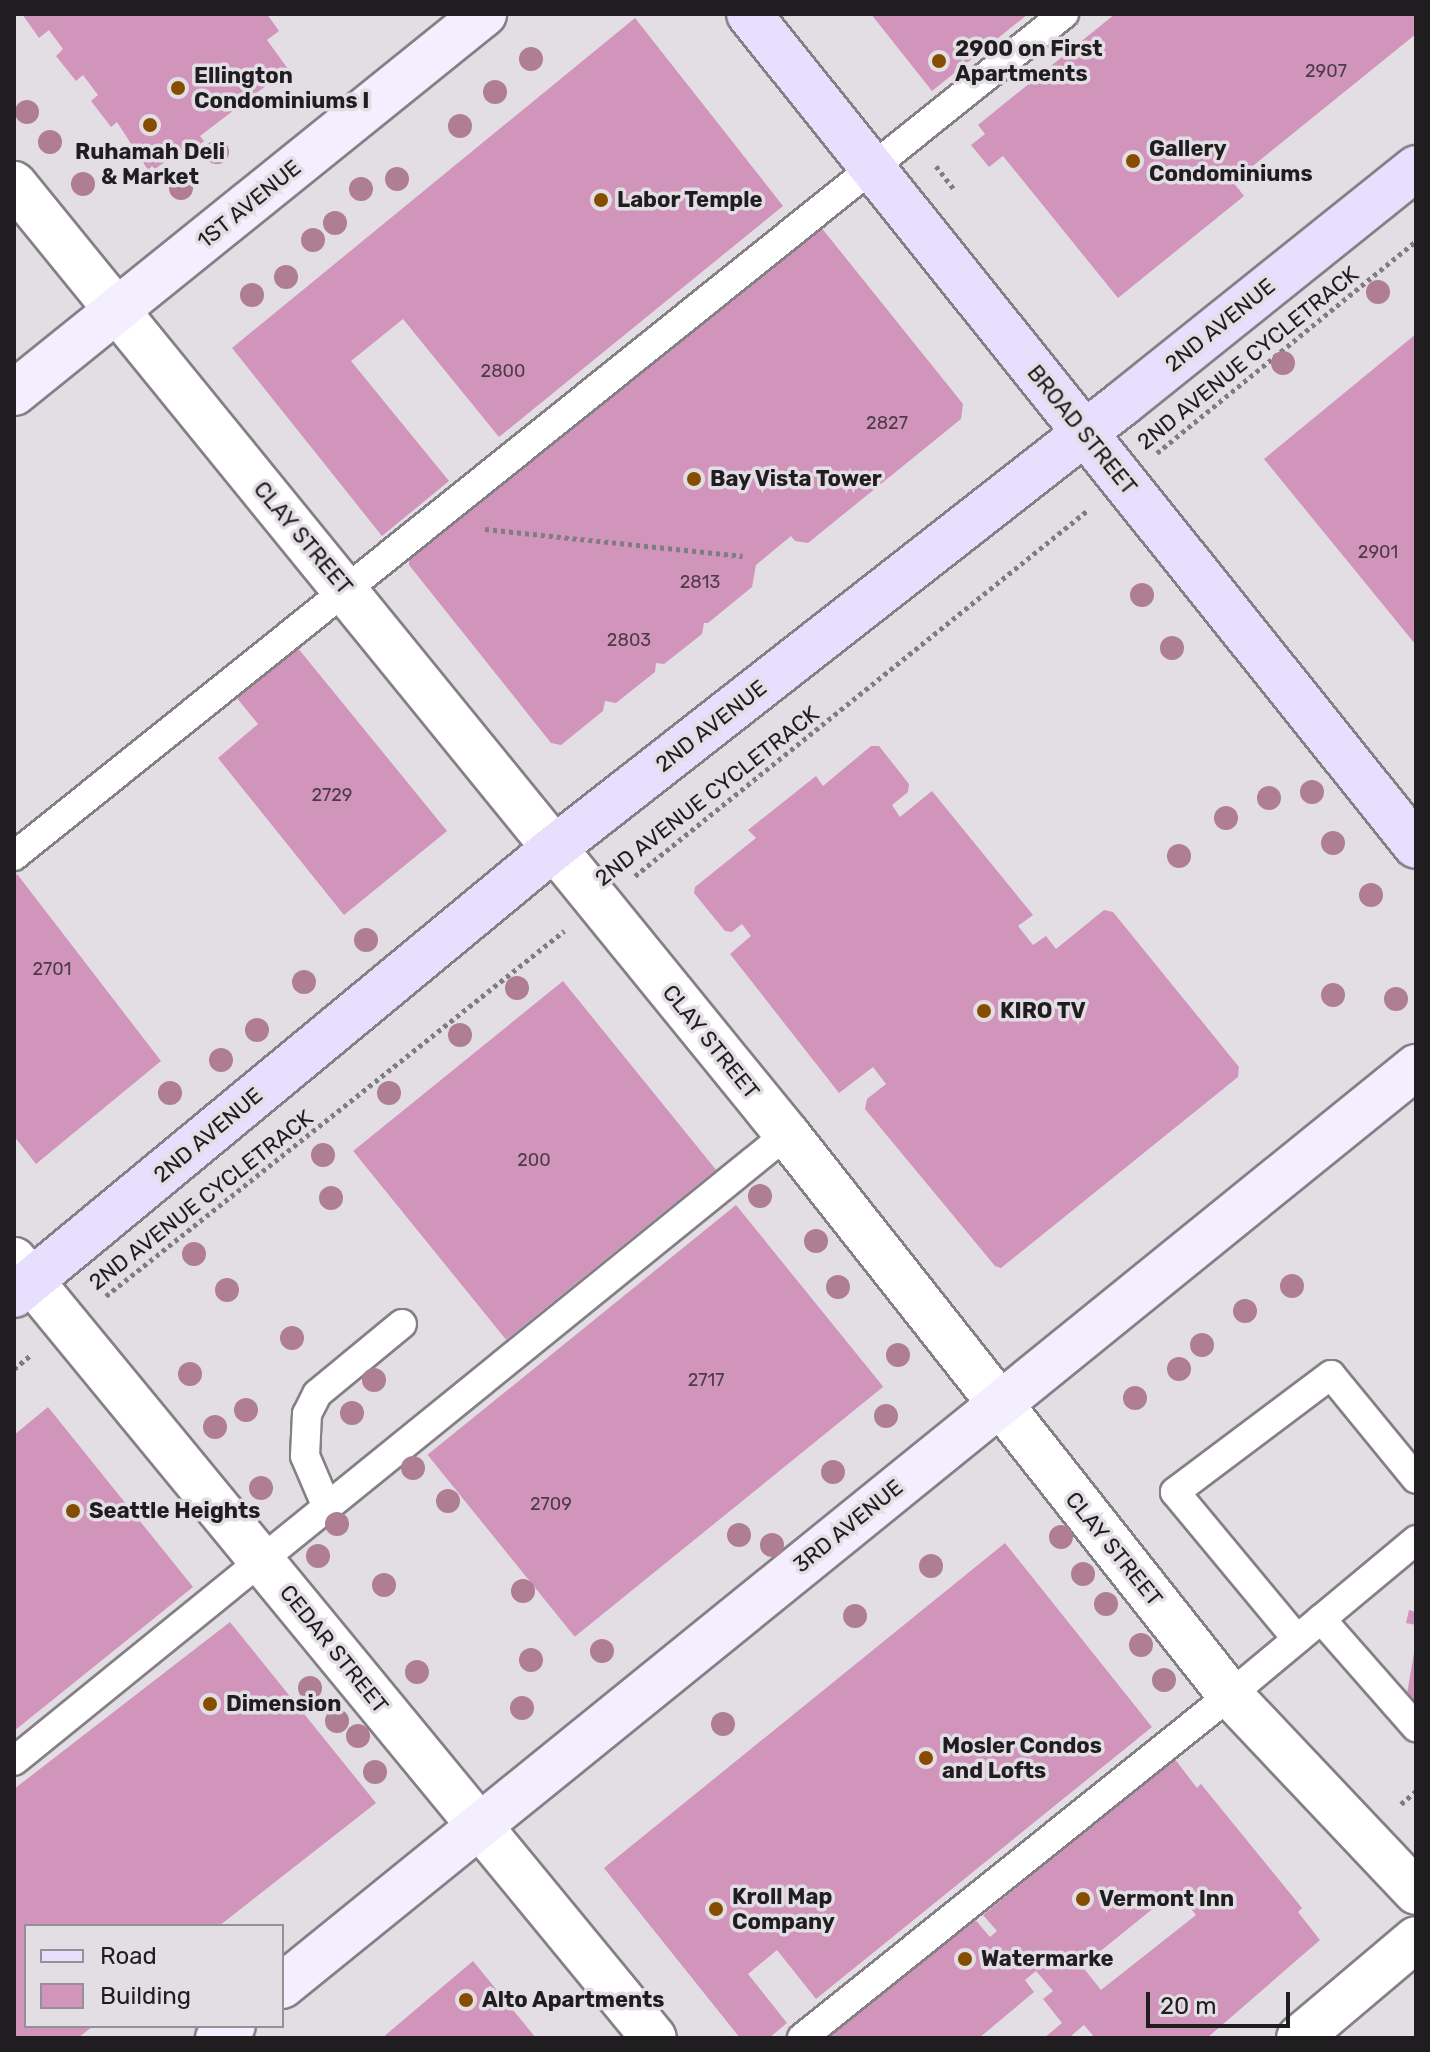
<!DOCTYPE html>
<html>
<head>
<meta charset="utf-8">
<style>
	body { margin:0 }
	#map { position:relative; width:1430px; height:2052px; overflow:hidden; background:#e3dde4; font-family:Rubik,sans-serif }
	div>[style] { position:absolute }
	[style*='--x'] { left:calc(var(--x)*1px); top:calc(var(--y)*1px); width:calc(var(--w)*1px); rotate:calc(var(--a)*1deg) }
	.building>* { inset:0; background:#d195bc; transform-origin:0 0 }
	.path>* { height:5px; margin-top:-2.5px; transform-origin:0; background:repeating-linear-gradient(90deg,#807c81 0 4px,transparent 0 8px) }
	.roads { filter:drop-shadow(2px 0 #857f86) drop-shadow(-2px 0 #857f86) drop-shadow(0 2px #857f86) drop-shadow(0 -2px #857f86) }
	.service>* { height:28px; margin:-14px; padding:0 14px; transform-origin:14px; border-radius:14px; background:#fff }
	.minor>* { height:44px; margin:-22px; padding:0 22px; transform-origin:22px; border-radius:22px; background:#fff }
	.tertiary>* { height:44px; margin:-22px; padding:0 22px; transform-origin:22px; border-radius:22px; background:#fff }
	.secondary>* { height:44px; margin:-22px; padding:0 22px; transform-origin:22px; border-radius:22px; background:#f3efff }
	.primary>* { height:44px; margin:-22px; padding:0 22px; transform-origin:22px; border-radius:22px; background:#e8dfff }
	.trees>* { width:24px; height:24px; margin:-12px; border-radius:50%; background:#af7e92 }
	.dots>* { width:22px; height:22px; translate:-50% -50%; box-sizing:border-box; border:4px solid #e3dde4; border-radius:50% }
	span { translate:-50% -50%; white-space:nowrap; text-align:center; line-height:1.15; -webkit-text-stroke:7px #e3dde4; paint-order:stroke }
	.number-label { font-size:18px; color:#4c3b47 }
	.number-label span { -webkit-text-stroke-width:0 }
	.poi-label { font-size:22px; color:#1f1d20; font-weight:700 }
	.left { translate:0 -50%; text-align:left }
	.street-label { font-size:22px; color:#1f1d20 }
	.frame { position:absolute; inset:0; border:16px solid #1f1d20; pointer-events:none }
	.legend { position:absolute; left:24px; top:1924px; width:260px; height:104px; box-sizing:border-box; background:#e3dde4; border:2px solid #959096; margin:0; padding:10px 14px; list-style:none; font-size:24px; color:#1f1d20 }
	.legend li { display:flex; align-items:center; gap:16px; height:40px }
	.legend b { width:40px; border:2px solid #959096 }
	.scale { position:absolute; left:1146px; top:1992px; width:144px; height:36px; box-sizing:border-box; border:4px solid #1f1d20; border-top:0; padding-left:10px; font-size:24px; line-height:28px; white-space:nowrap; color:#1f1d20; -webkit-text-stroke:6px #e3dde4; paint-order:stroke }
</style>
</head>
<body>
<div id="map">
	<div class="building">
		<i style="clip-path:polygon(22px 14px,267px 14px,279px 31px,267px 40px,288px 69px,200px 136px,204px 141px,187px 154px,183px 149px,155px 169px,152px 166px,148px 170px,117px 122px,111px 127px,91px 101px,98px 95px,83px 75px,76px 81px,56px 56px,63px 49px,49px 30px,39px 38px)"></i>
		<i style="clip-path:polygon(871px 14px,1028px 14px,932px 91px)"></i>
		<i style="clip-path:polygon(1115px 14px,1416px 14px,1416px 34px,1233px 182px,1244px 196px,1118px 298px,1003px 156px,989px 167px,971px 145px,985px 134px,978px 125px)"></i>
		<i style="clip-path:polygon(635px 18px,783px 206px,499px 437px,403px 319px,351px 361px,449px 481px,382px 536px,232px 348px)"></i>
		<i style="clip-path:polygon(820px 226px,963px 404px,961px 419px,808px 543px,795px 541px,791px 536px,756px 565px,752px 587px,708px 623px,704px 623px,702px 634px,664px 664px,656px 663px,655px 672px,616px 703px,605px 701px,603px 711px,561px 745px,551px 743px,409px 565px,409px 551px)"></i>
		<i style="clip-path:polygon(1416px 334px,1416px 645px,1264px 459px)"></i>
		<i style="clip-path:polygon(297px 647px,447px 831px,344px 915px,218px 758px,258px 724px,236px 697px)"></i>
		<i style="clip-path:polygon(871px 746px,879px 746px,909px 784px,908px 792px,892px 805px,900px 817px,932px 791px,1033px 915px,1018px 926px,1033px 945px,1046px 936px,1056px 949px,1104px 910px,1113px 912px,1239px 1067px,1238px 1077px,1001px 1268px,995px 1266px,865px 1109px,867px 1099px,886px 1084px,873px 1067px,839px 1093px,730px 954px,751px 936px,742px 924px,732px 932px,725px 931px,694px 893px,695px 887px,756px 838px,748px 830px,816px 776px,823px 786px)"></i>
		<i style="clip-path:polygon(17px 874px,161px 1061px,36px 1164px,14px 1136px,14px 877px)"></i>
		<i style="left:563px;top:981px;width:243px;height:270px;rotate:51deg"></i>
		<i style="left:736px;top:1205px;width:234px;height:397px;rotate:51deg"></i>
		<i style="clip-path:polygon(48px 1407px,193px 1587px,14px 1731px,14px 1435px)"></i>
		<i style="clip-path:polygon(1005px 1543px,1152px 1727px,816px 1999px,777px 1950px,748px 1974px,787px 2023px,769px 2038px,740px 2038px,604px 1868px)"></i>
		<i style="clip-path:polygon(1409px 1610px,1416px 1612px,1416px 1625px,1406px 1623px)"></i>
		<i style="clip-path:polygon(230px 1622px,376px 1803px,219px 1926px,26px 1926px,26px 2026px,93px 2026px,78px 2038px,14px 2038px,14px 1789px)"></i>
		<i style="clip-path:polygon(1414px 1653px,1416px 1653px,1416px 1707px,1405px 1705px)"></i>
		<i style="clip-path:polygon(evenodd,1174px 1758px,1197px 1788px,1201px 1784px,1302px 1908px,1298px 1912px,1320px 1940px,1207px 2038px,1095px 2038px,1084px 2025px,1072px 2035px,1074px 2038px,1044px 2038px,1062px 2023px,1043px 1999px,1053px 1991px,1036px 1971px,1025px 1980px,1034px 1992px,979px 2038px,826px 2038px,973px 1917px,990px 1937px,997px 1931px,983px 1915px,1174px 1758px,1176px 1890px,1196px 1915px,1101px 1990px,1082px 1966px,1176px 1890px)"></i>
		<i style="clip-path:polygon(473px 1961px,536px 2038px,382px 2038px)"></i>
	</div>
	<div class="path">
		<i style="--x:936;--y:166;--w:31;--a:52"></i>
		<i style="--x:1157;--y:453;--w:335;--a:-39.3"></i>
		<i style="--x:485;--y:529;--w:259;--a:6"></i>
		<i style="--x:635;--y:876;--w:582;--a:-38.94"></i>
		<i style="--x:106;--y:1296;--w:586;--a:-38.55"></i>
		<i style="--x:14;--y:1369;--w:23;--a:-40"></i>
		<i style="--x:1401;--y:1804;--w:20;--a:-41"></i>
	</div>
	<div class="roads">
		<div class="service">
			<i style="--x:14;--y:856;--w:1346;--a:-38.73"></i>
			<i style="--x:326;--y:1505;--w:53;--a:-113.2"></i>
			<i style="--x:305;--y:1456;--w:42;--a:-87.3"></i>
			<i style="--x:307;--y:1414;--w:22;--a:-63"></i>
			<i style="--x:317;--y:1394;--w:110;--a:-39.5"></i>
			<i style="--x:1321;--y:1619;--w:144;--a:48.7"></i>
			<i style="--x:1297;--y:1639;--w:191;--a:-129.7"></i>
			<i style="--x:1175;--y:1492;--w:195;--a:-36.9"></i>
			<i style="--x:1331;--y:1375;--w:134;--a:50.7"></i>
			<i style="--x:14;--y:1761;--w:995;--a:-39.05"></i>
			<i style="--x:802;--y:2038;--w:548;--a:-38.71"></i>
			<i style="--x:1230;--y:1695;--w:242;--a:-39.8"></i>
		</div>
		<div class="minor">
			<i style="--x:14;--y:184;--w:1225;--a:50.87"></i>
			<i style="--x:787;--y:1134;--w:715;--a:51.7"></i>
			<i style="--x:1230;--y:1695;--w:271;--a:46.6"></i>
		</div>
		<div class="tertiary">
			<i style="--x:14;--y:1260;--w:1007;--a:50.56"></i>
			<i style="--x:1299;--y:2038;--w:153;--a:-40.2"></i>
		</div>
		<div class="secondary">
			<i style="--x:14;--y:393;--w:604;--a:-38.88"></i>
			<i style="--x:282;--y:1986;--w:1460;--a:-39.02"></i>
			<i style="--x:218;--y:2038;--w:19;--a:-39"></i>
		</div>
		<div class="primary">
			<i style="--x:749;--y:14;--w:1066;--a:51.28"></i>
			<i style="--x:14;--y:1295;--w:700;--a:-39.61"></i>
			<i style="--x:553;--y:849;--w:724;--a:-38.04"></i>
			<i style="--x:1123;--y:403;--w:376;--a:-38.7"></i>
		</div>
	</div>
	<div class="trees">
		<i style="left:531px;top:59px"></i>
		<i style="left:495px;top:92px"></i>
		<i style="left:27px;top:112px"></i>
		<i style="left:460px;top:126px"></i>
		<i style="left:50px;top:142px"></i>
		<i style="left:217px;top:152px"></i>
		<i style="left:397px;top:179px"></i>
		<i style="left:83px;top:184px"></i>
		<i style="left:181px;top:188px"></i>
		<i style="left:361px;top:189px"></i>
		<i style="left:335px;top:223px"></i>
		<i style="left:313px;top:240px"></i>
		<i style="left:286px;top:277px"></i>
		<i style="left:1378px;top:292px"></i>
		<i style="left:252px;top:295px"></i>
		<i style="left:1283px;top:363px"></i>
		<i style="left:1142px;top:595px"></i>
		<i style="left:1172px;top:648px"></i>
		<i style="left:1312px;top:792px"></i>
		<i style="left:1269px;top:798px"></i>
		<i style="left:1226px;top:818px"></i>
		<i style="left:1333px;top:843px"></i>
		<i style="left:1179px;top:856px"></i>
		<i style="left:1371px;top:895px"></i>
		<i style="left:366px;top:940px"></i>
		<i style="left:304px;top:982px"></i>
		<i style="left:517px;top:988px"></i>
		<i style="left:1333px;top:995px"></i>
		<i style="left:1396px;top:999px"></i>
		<i style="left:257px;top:1030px"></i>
		<i style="left:460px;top:1035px"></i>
		<i style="left:221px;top:1060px"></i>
		<i style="left:170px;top:1093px"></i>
		<i style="left:389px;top:1093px"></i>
		<i style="left:323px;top:1155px"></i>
		<i style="left:760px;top:1196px"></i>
		<i style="left:331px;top:1198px"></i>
		<i style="left:816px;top:1241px"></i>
		<i style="left:194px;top:1254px"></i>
		<i style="left:1292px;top:1286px"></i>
		<i style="left:838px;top:1287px"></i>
		<i style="left:227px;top:1290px"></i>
		<i style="left:1245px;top:1311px"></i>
		<i style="left:292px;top:1338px"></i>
		<i style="left:1202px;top:1345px"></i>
		<i style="left:898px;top:1355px"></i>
		<i style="left:1179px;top:1369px"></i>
		<i style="left:190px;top:1374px"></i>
		<i style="left:374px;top:1380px"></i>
		<i style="left:1135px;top:1398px"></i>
		<i style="left:246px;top:1410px"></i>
		<i style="left:352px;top:1413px"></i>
		<i style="left:886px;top:1416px"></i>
		<i style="left:215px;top:1427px"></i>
		<i style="left:413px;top:1468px"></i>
		<i style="left:833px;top:1472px"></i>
		<i style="left:261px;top:1488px"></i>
		<i style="left:448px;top:1501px"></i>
		<i style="left:337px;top:1524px"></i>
		<i style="left:739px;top:1535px"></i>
		<i style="left:1061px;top:1537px"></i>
		<i style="left:772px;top:1545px"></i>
		<i style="left:318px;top:1556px"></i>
		<i style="left:931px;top:1566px"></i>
		<i style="left:1083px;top:1574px"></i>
		<i style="left:384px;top:1585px"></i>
		<i style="left:523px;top:1591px"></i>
		<i style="left:1106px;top:1604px"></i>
		<i style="left:855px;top:1616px"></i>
		<i style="left:1141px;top:1645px"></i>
		<i style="left:602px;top:1651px"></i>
		<i style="left:531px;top:1660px"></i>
		<i style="left:417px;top:1672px"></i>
		<i style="left:1164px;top:1680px"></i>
		<i style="left:310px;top:1688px"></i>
		<i style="left:522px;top:1708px"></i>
		<i style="left:337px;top:1721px"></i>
		<i style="left:723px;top:1724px"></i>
		<i style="left:358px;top:1736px"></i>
		<i style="left:375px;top:1772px"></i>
	</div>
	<div class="dots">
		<i style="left:939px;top:61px;background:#864d00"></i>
		<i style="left:178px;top:88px;background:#864d00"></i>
		<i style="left:150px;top:125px;background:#864d00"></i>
		<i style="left:1133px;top:161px;background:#864d00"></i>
		<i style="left:601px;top:200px;background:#864d00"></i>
		<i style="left:694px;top:479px;background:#864d00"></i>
		<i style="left:984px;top:1011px;background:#864d00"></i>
		<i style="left:73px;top:1511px;background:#864d00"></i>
		<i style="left:210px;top:1704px;background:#864d00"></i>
		<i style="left:926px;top:1758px;background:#864d00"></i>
		<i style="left:1083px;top:1899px;background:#864d00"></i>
		<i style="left:716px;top:1909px;background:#864d00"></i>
		<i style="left:965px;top:1959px;background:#864d00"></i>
		<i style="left:466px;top:2000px;background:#864d00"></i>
	</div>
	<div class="number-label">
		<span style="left:1326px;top:71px">2907</span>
		<span style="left:503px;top:371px">2800</span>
		<span style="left:887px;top:423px">2827</span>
		<span style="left:1378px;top:552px">2901</span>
		<span style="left:700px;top:582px">2813</span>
		<span style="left:629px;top:640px">2803</span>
		<span style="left:332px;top:795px">2729</span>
		<span style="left:52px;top:969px">2701</span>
		<span style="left:534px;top:1160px">200</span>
		<span style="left:706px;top:1380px">2717</span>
		<span style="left:551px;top:1504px">2709</span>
	</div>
	<div class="poi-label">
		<span class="left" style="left:955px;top:61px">2900 on First<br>Apartments</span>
		<span class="left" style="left:194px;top:88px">Ellington<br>Condominiums I</span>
		<span class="left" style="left:1149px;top:161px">Gallery<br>Condominiums</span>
		<span style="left:150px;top:164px">Ruhamah Deli<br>&amp; Market</span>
		<span class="left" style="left:617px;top:200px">Labor Temple</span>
		<span class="left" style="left:710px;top:479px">Bay Vista Tower</span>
		<span class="left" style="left:1000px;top:1011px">KIRO TV</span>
		<span class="left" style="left:89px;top:1511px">Seattle Heights</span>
		<span class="left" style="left:226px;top:1704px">Dimension</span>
		<span class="left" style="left:942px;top:1758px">Mosler Condos<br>and Lofts</span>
		<span class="left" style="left:732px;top:1909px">Kroll Map<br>Company</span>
		<span class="left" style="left:1099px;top:1899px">Vermont Inn</span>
		<span class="left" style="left:981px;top:1959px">Watermarke</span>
		<span class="left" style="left:482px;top:2000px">Alto Apartments</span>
	</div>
	<div class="street-label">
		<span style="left:249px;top:204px;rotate:-39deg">1ST AVENUE</span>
		<span style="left:1220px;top:325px;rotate:-39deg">2ND AVENUE</span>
		<span style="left:1248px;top:358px;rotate:-39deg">2ND AVENUE CYCLETRACK</span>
		<span style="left:1082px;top:430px;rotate:51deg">BROAD STREET</span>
		<span style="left:303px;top:538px;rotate:50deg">CLAY STREET</span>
		<span style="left:711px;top:726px;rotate:-38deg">2ND AVENUE</span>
		<span style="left:707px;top:796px;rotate:-38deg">2ND AVENUE CYCLETRACK</span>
		<span style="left:711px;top:1042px;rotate:51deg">CLAY STREET</span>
		<span style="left:208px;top:1135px;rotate:-40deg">2ND AVENUE</span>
		<span style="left:201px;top:1200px;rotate:-38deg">2ND AVENUE CYCLETRACK</span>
		<span style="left:848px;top:1526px;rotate:-39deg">3RD AVENUE</span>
		<span style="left:1114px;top:1549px;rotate:51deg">CLAY STREET</span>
		<span style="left:334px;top:1649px;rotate:51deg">CEDAR STREET</span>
	</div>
	<div class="frame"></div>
	<ul class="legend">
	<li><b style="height:10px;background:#e8dfff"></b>Road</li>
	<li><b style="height:22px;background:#d195bc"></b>Building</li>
	</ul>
	<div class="scale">20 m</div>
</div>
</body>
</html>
